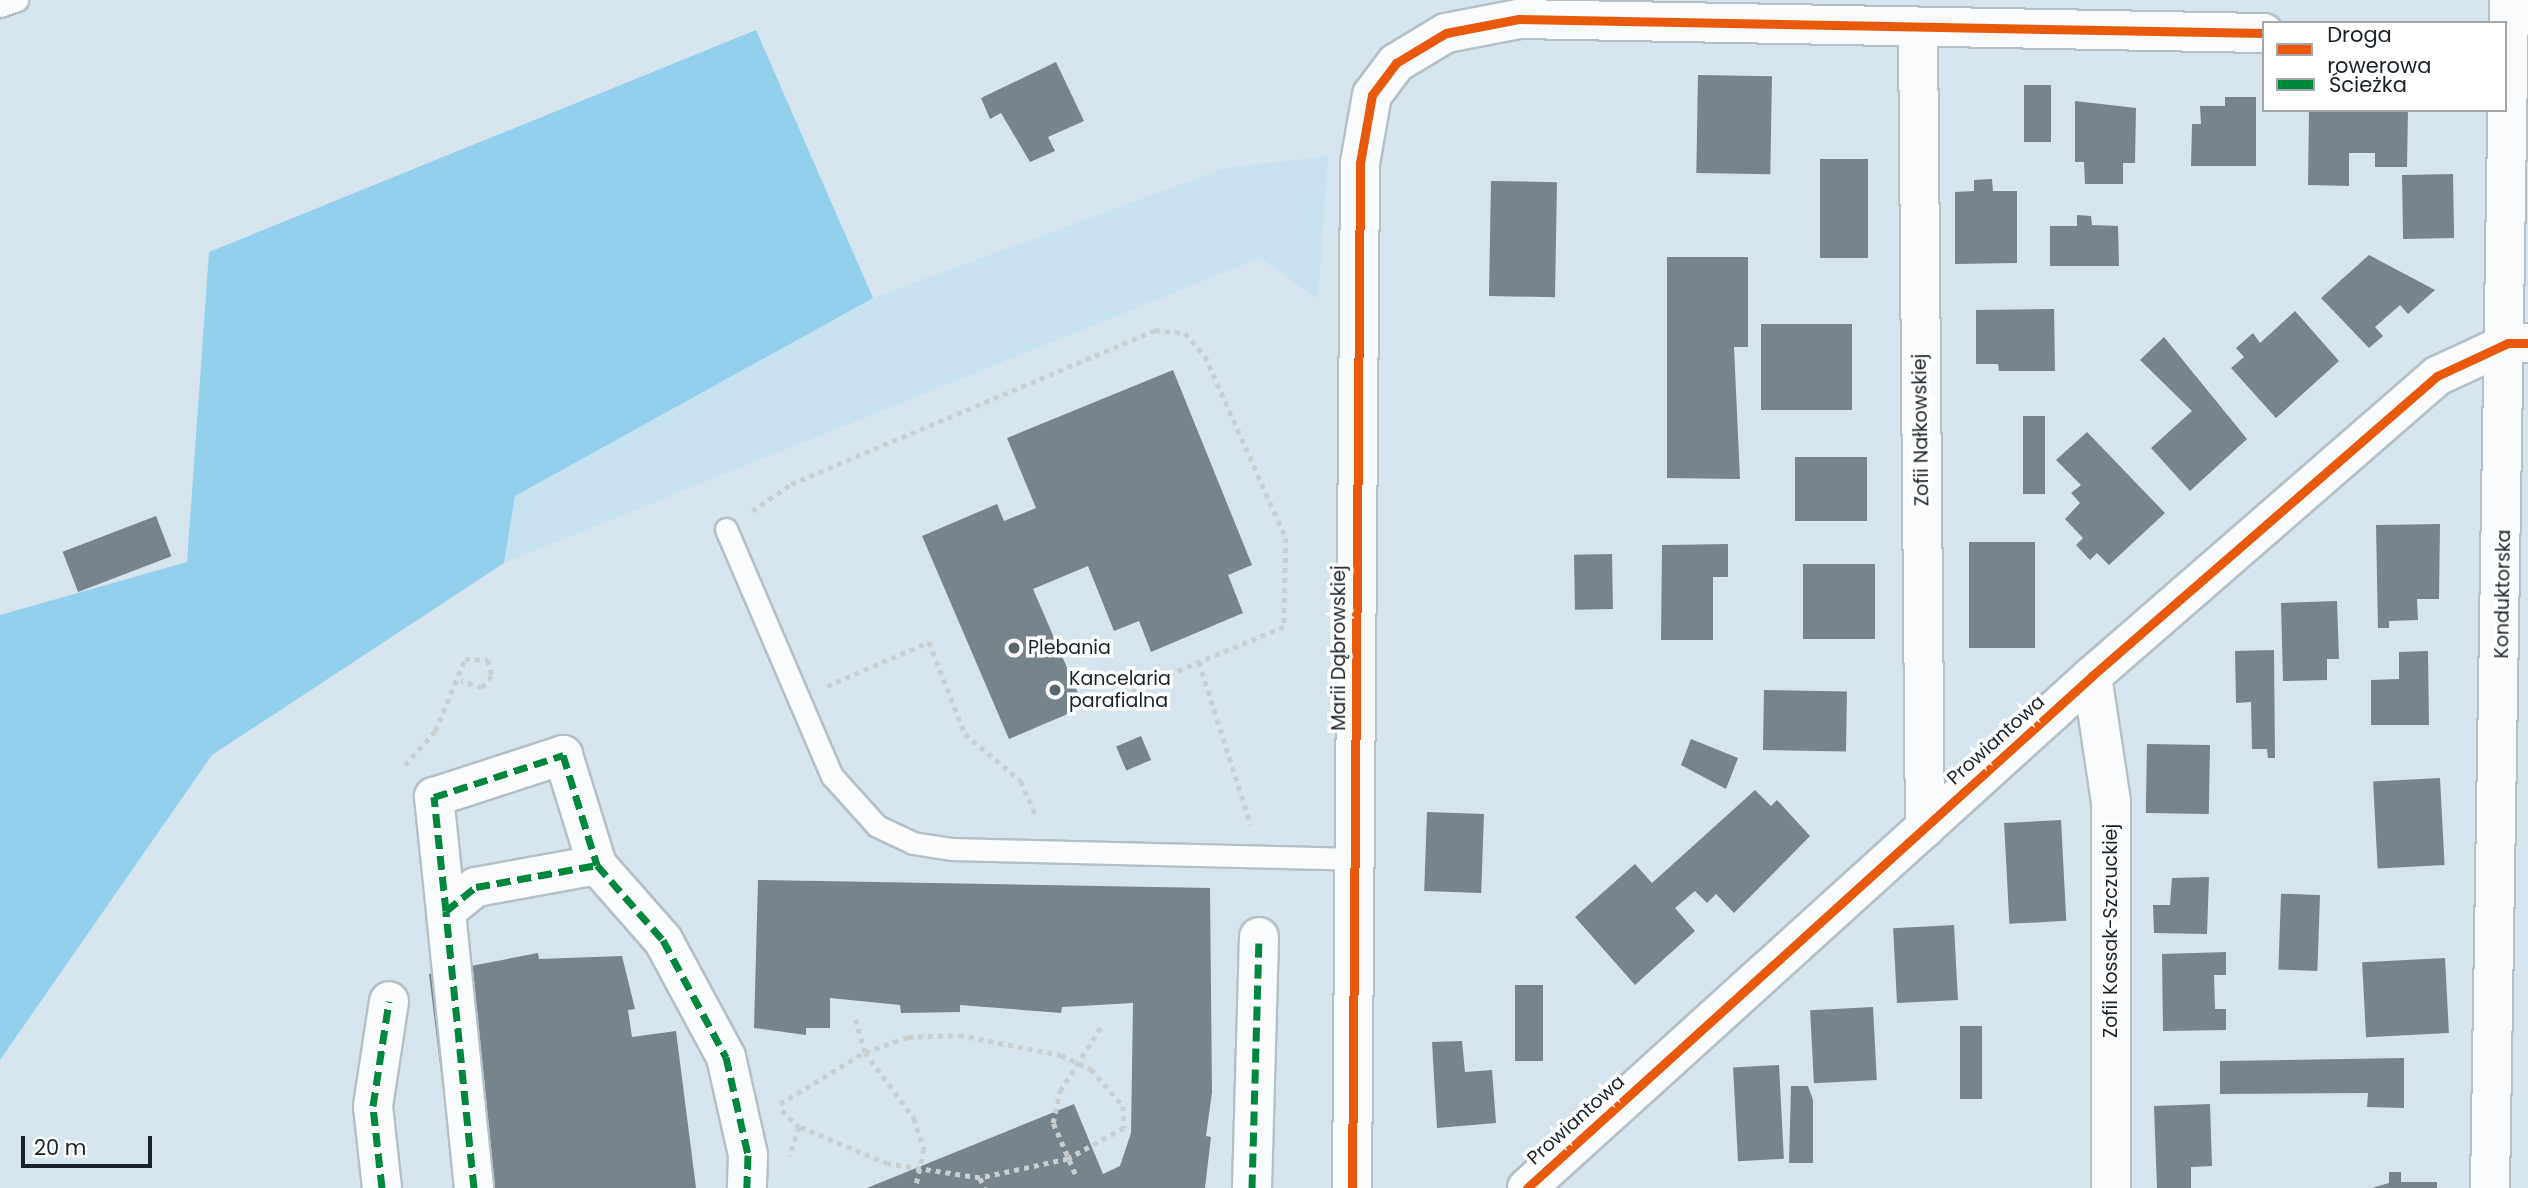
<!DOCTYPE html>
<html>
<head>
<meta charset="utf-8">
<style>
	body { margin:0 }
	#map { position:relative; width:2528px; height:1188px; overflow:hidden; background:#d6e5ed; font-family:Poppins,sans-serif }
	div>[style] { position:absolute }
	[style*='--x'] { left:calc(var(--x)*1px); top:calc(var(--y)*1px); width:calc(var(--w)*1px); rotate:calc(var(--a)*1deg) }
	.built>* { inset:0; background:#c7e1ef }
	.forest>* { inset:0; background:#92d0ee }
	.building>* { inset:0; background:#77848b; transform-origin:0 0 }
	.path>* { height:4.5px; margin-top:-2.25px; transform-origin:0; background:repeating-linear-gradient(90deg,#c9ced0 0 5px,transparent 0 10px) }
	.roads { filter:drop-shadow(2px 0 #b4c0c6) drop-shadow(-2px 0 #b4c0c6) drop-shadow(0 2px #b4c0c6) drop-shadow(0 -2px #b4c0c6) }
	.lane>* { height:21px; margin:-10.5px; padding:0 10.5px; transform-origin:10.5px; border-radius:10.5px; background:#f9fbfc }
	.street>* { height:38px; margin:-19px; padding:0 19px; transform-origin:19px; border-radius:19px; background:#f9fbfc }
	.quiet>* { height:7px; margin-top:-3.5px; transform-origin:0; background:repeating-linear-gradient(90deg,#00873e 0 14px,transparent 0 21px) }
	.cycleway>* { height:9px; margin:-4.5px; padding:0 4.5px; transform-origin:4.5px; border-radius:4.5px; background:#e8590c }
	.dots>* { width:19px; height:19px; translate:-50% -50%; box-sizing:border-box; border:4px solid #fff; border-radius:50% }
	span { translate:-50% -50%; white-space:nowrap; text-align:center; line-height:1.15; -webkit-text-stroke:7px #fff; paint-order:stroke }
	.street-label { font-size:19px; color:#182228 }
	.poi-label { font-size:19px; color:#182228 }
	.left { translate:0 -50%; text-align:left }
	.legend { position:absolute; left:2262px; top:21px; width:245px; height:91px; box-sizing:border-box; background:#fff; border:2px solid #a3a7a9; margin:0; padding:9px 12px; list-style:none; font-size:21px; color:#182228 }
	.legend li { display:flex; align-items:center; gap:14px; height:35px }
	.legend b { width:35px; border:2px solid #a3a7a9 }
	.scale { position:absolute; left:21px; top:1136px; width:131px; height:32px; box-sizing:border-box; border:4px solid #182228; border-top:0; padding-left:9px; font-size:21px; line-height:24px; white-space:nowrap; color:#182228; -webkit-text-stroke:5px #fff; paint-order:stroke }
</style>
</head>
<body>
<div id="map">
	<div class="built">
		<i style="clip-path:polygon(1328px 156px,1318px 299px,1260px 258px,504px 563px,515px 496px,873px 298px,1225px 168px)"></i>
	</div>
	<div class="forest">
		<i style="clip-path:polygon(756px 30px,873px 298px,515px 496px,504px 563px,212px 755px,0 1060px,0 615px,187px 562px,209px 252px)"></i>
	</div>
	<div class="building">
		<i style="clip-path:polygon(1056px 62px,1084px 121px,1048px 137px,1055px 151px,1030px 162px,1001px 113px,990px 119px,981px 98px)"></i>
		<i style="left:1698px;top:75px;width:74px;height:98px;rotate:1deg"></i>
		<i style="left:2024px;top:85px;width:27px;height:57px"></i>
		<i style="clip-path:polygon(2225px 97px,2256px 97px,2256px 166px,2191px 166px,2192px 124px,2201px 124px,2200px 106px,2225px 106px)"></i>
		<i style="clip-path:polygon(2075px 101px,2136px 108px,2135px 163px,2123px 163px,2123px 184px,2085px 184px,2084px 162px,2075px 162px)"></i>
		<i style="clip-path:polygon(2309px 110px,2408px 110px,2407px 167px,2375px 167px,2375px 153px,2349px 153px,2349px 186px,2308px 185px)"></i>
		<i style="left:1820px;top:159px;width:48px;height:99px"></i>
		<i style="left:2453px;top:174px;width:64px;height:51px;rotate:89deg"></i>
		<i style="clip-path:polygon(1992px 179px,1993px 191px,2017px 191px,2017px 263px,1955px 264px,1955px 192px,1974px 191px,1974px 180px)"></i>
		<i style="left:1491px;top:181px;width:66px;height:115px;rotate:1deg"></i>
		<i style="clip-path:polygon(2077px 215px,2091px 216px,2092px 225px,2118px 226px,2119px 266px,2050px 266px,2050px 226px,2077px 226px)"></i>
		<i style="clip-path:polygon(2369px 255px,2435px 290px,2408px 314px,2400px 305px,2375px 327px,2383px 336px,2369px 348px,2321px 298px)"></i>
		<i style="clip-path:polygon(1667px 257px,1748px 257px,1748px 347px,1734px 347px,1740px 479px,1667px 478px)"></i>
		<i style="clip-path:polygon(2054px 309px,2055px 371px,1999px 371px,1998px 364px,1976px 364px,1976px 310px)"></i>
		<i style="clip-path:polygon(2295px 311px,2339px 361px,2276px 418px,2231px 368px,2244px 357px,2236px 348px,2253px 333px,2260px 343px)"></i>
		<i style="left:1761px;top:324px;width:91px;height:86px"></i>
		<i style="clip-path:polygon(2164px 337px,2247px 439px,2190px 491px,2151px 448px,2192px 411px,2140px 360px)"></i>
		<i style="clip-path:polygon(1173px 370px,1252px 565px,1228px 575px,1243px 613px,1151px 652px,1139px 621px,1114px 631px,1088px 566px,1033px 589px,1084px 707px,1009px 739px,922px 536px,997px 504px,1004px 521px,1036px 508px,1007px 438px)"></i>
		<i style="left:2023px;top:416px;width:22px;height:78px"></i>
		<i style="clip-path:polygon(2087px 432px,2165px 513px,2109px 565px,2097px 553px,2090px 560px,2076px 545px,2083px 538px,2065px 519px,2080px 503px,2071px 493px,2081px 485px,2056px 460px)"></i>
		<i style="left:1795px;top:457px;width:72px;height:64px"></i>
		<i style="left:156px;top:516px;width:43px;height:100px;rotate:69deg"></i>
		<i style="clip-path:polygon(2440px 524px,2439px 599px,2417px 599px,2418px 620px,2389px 621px,2389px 628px,2378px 628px,2376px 525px)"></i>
		<i style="left:1969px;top:542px;width:66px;height:106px"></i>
		<i style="clip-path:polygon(1728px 544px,1728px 577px,1713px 577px,1713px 640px,1661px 640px,1662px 545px)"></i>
		<i style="left:1612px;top:554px;width:55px;height:38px;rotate:89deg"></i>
		<i style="left:1803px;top:564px;width:72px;height:75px"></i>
		<i style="clip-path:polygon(2337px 601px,2339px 659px,2327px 659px,2327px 680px,2283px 681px,2281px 603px)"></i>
		<i style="clip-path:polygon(2274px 650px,2275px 758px,2268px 758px,2267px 749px,2252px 749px,2251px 702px,2236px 703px,2235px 651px)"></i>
		<i style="clip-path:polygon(2428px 651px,2429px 725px,2371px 725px,2371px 680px,2399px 679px,2399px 652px)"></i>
		<i style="left:1764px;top:690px;width:83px;height:60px;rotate:1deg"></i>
		<i style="left:1141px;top:736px;width:26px;height:27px;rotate:67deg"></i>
		<i style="clip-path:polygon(1691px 739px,1738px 758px,1726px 789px,1681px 765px)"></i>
		<i style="left:2210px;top:745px;width:69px;height:63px;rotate:91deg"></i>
		<i style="left:2440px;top:778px;width:87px;height:67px;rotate:87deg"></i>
		<i style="clip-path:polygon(1755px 790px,1771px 806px,1777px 800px,1810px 836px,1734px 913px,1716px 894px,1707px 903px,1695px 891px,1675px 908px,1695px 931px,1635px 985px,1575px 917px,1635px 864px,1652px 883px)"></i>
		<i style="left:1427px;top:812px;width:57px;height:79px;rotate:2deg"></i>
		<i style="left:2061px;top:820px;width:101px;height:57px;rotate:87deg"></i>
		<i style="clip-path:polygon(2209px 877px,2207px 934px,2154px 933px,2153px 905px,2170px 905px,2172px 878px)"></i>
		<i style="clip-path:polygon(758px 880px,1210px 888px,1212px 1092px,1206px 1136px,1211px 1137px,1205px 1188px,867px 1188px,1074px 1104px,1103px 1174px,1120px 1166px,1131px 1133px,1133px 1003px,1062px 1007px,1061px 1013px,960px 1005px,960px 1012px,901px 1013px,900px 1005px,830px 998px,830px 1028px,806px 1028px,806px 1035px,754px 1028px)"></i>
		<i style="left:2320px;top:895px;width:76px;height:39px;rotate:92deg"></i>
		<i style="left:1954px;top:925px;width:75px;height:61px;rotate:87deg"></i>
		<i style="clip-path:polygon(2226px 952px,2226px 975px,2214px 975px,2215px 1009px,2226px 1009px,2226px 1030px,2163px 1031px,2162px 954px)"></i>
		<i style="clip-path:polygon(538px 953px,539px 959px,622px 956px,635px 1009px,628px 1010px,632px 1037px,676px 1031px,696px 1188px,455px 1188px,429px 974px)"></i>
		<i style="left:2445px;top:958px;width:75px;height:83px;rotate:87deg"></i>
		<i style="left:1543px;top:985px;width:76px;height:28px;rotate:90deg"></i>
		<i style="left:1873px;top:1007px;width:73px;height:63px;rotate:87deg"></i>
		<i style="left:1960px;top:1026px;width:22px;height:73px"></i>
		<i style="clip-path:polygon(1462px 1041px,1465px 1072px,1492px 1070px,1496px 1123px,1437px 1128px,1432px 1042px)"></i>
		<i style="clip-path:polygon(2404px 1058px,2404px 1108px,2367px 1107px,2368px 1093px,2220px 1094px,2220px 1061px)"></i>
		<i style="left:1779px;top:1065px;width:94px;height:46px;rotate:87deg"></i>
		<i style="clip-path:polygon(1791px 1086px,1808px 1086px,1813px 1100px,1813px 1163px,1789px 1163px)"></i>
		<i style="clip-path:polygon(2210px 1104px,2212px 1166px,2191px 1167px,2191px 1188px,2157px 1188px,2154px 1106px)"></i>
		<i style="clip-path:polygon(2389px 1172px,2401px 1172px,2401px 1182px,2437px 1182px,2437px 1188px,2372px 1188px,2389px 1183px)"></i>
	</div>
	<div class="path">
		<i style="--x:752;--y:511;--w:47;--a:-34.7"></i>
		<i style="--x:791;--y:484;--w:395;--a:-22.9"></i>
		<i style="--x:1155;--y:330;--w:30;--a:6"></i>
		<i style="--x:1185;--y:333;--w:30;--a:49"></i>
		<i style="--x:1205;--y:356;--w:199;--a:66"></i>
		<i style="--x:1286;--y:538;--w:89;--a:91.3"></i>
		<i style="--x:1284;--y:627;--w:177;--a:157.4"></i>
		<i style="--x:1199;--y:662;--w:171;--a:72.3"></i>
		<i style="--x:827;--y:686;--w:111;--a:-23.3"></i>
		<i style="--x:929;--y:642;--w:99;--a:68.6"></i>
		<i style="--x:965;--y:734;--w:73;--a:40"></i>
		<i style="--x:1021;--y:781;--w:40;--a:66.6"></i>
		<i style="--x:405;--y:765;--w:45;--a:-48.6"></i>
		<i style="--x:435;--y:731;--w:78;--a:-67.4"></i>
		<i style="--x:465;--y:659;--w:23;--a:2"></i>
		<i style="--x:488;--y:660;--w:16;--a:76"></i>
		<i style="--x:492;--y:676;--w:16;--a:130"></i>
		<i style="--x:482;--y:688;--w:22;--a:-162"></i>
		<i style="--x:856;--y:1019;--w:34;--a:75"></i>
		<i style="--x:865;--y:1052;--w:82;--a:53.4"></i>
		<i style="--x:914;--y:1118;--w:33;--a:72"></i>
		<i style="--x:924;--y:1149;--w:40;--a:102"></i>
		<i style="--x:780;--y:1104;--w:100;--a:-31.5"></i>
		<i style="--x:865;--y:1052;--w:46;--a:-19.2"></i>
		<i style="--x:908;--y:1037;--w:51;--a:-2.2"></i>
		<i style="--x:959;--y:1035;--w:104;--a:11.1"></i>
		<i style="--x:1061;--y:1055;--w:33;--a:25"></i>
		<i style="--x:1091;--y:1069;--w:49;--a:49.1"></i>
		<i style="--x:1123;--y:1106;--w:22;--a:87"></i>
		<i style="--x:1124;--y:1128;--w:64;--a:151"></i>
		<i style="--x:1068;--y:1159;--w:90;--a:167.8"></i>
		<i style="--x:980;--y:1178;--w:93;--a:-171.3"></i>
		<i style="--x:888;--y:1164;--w:96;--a:-157.4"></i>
		<i style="--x:782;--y:1110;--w:24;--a:45"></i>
		<i style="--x:799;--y:1127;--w:31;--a:107"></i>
		<i style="--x:1075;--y:1174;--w:56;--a:-113.3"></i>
		<i style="--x:1053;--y:1123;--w:33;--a:-78"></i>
		<i style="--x:1060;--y:1091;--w:76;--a:-57.4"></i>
		<i style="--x:980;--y:1178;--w:11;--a:63"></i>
	</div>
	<div class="roads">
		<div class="lane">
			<i style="--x:0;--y:6;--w:18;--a:-19"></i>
			<i style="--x:726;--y:529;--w:269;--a:66.8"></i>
			<i style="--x:832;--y:776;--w:67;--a:48"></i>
			<i style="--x:877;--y:826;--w:40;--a:25"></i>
			<i style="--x:913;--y:843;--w:38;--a:9"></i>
			<i style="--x:951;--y:849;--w:404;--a:1.4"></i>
		</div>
		<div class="street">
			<i style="--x:1918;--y:31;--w:797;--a:89.5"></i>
			<i style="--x:2092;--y:676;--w:127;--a:81.4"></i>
			<i style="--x:2111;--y:802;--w:386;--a:90"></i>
			<i style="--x:446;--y:911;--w:115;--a:-96"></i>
			<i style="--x:434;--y:797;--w:136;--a:-18"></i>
			<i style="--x:563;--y:755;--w:115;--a:72.8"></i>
			<i style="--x:382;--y:1188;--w:82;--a:-96.3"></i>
			<i style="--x:373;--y:1106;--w:106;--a:-81.3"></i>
			<i style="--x:474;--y:1188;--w:278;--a:-95.8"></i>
			<i style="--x:446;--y:911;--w:38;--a:-39"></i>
			<i style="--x:476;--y:887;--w:123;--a:-10.3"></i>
			<i style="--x:597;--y:865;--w:100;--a:48.7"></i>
			<i style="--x:663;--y:940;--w:133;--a:61.7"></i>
			<i style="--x:726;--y:1057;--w:100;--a:77.3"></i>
			<i style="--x:748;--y:1155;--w:33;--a:92"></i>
			<i style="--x:1252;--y:1188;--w:251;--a:-88.4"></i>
			<i style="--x:1352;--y:1188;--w:1025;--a:-89.55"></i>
			<i style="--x:1360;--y:163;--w:69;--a:-80"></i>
			<i style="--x:1372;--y:95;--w:40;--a:-53"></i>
			<i style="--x:1396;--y:63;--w:58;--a:-31"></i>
			<i style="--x:1446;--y:33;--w:74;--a:-10.9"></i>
			<i style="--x:1519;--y:19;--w:745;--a:1.08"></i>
			<i style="--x:1527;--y:1188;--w:762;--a:-42.18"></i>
			<i style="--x:2092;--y:676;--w:457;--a:-41"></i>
			<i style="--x:2437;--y:376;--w:78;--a:-24.9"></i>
			<i style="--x:2508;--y:343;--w:20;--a:0"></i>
			<i style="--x:2490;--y:1188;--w:1188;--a:-89.08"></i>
		</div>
	</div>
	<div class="quiet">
		<i style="--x:446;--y:911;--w:115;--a:-96"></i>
		<i style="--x:434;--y:797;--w:136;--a:-18"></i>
		<i style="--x:563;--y:755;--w:115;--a:72.8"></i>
		<i style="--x:382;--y:1188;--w:82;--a:-96.3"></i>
		<i style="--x:373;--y:1106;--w:106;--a:-81.3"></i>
		<i style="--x:474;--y:1188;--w:278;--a:-95.8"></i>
		<i style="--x:446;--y:911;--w:38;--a:-39"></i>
		<i style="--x:476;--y:887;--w:123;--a:-10.3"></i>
		<i style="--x:597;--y:865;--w:100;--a:48.7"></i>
		<i style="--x:663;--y:940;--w:133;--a:61.7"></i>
		<i style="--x:726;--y:1057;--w:100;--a:77.3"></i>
		<i style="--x:748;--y:1155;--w:33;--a:92"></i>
		<i style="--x:1252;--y:1188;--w:251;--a:-88.4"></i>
	</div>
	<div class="cycleway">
		<i style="--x:1352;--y:1188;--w:1025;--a:-89.55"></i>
		<i style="--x:1360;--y:163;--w:69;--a:-80"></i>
		<i style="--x:1372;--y:95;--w:40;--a:-53"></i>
		<i style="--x:1396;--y:63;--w:58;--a:-31"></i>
		<i style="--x:1446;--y:33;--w:74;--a:-10.9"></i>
		<i style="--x:1519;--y:19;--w:745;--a:1.08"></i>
		<i style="--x:1527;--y:1188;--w:762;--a:-42.18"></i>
		<i style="--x:2092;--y:676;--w:457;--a:-41"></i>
		<i style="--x:2437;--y:376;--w:78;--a:-24.9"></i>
		<i style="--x:2508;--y:343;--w:20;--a:0"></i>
	</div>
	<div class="dots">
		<i style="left:1014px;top:648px;background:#5a666d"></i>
		<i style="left:1055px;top:690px;background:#5a666d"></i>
	</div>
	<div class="street-label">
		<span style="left:1921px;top:430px;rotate:-91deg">Zofii Nałkowskiej</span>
		<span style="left:2503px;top:594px;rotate:-89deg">Konduktorska</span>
		<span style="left:1339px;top:648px;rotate:-90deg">Marii Dąbrowskiej</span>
		<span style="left:1996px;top:740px;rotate:-42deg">Prowiantowa</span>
		<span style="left:2111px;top:931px;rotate:-90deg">Zofii Kossak-Szczuckiej</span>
		<span style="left:1576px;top:1120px;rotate:-42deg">Prowiantowa</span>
	</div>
	<div class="poi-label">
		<span class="left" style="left:1028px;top:648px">Plebania</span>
		<span class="left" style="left:1069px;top:690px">Kancelaria<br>parafialna</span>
	</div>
	<ul class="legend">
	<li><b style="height:9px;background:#e8590c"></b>Droga rowerowa</li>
	<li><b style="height:9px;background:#00873e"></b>Ścieżka</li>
	</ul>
	<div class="scale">20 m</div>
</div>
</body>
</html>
